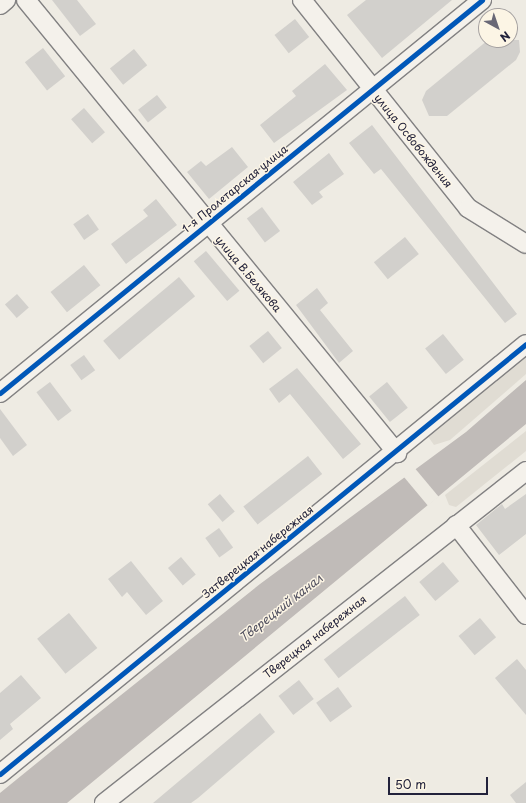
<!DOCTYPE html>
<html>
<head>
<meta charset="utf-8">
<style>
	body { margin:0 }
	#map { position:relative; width:526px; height:803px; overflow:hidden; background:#eeebe3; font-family:"Playpen Sans",sans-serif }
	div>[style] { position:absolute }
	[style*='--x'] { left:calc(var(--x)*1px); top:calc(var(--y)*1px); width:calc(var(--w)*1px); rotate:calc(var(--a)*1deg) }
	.green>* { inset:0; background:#e0dcd3 }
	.water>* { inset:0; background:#c0bbb8 }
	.pier>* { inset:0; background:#eeebe3; transform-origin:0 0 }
	.building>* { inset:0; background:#d2d0cc; transform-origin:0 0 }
	.roads { filter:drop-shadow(1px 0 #828182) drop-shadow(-1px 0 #828182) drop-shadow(0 1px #828182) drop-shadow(0 -1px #828182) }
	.minor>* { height:18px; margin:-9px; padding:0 9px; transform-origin:9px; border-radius:9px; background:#f4f1eb }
	.cycleway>* { height:5px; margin:-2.5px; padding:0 2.5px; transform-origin:2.5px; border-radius:2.5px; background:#0057b8 }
	span { translate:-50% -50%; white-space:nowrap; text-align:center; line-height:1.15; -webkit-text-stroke:3px #fcf5e5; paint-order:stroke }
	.street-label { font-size:11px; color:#22223b }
	.water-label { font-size:12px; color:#525160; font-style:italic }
	.north { position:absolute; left:478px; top:8px; width:40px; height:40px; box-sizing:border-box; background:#fcf5e5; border:1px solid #a5a1a1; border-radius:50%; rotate:140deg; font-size:11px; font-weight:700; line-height:16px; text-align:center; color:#22223b }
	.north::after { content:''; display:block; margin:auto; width:14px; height:18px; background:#696876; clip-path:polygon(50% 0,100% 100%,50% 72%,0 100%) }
	.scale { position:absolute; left:388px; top:777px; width:100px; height:18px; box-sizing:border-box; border:2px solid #22223b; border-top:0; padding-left:5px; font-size:12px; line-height:14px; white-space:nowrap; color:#22223b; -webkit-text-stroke:3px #fcf5e5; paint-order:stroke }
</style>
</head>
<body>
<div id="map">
	<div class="green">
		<i style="clip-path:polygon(526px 350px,526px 374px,450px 440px,434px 445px,427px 435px)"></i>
		<i style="clip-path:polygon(526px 431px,526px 451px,456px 507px,449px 505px,445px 495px)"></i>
	</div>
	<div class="water">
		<i style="clip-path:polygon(526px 380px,526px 424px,67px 803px,0 803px,0 793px,91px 719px,260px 584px,466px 432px)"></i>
	</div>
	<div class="pier">
		<i style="left:413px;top:466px;width:40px;height:14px;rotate:50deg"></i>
	</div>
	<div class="building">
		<i style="clip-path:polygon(52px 0,77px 0,96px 24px,80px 36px)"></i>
		<i style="clip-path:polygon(366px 0,452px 0,382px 58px,347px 15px)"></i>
		<i style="left:295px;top:19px;width:23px;height:26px;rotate:52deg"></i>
		<i style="clip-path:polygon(488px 40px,519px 40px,520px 52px,516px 60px,447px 116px,429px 116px,422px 100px,426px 91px)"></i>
		<i style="left:43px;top:48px;width:36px;height:23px;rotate:52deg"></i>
		<i style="left:134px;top:49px;width:21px;height:31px;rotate:51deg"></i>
		<i style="clip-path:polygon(325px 64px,347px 90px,274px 143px,260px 125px,296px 96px,292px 91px)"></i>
		<i style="left:157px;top:95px;width:16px;height:24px;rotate:52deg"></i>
		<i style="left:84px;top:108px;width:32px;height:17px;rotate:49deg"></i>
		<i style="clip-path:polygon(372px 125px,517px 314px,505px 323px,381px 169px,374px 174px,349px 143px)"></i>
		<i style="clip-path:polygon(232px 147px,248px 167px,209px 199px,187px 172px,201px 161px,206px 166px)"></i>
		<i style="clip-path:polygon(329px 153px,344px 174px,319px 192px,323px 197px,312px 205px,293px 182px)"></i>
		<i style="clip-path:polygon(156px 199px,177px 225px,126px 264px,111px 244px,148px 216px,143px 210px)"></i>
		<i style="left:262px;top:207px;width:30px;height:19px;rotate:53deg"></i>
		<i style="left:88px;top:214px;width:19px;height:18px;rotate:55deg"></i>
		<i style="left:405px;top:237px;width:22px;height:40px;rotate:51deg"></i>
		<i style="left:206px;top:251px;width:52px;height:16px;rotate:50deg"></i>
		<i style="left:84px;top:265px;width:26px;height:43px;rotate:51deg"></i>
		<i style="left:179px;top:277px;width:25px;height:99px;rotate:50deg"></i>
		<i style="clip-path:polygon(317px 288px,328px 303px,320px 310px,353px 351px,339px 363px,296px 305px)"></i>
		<i style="left:17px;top:294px;width:18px;height:16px;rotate:49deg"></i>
		<i style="left:268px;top:331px;width:22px;height:24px;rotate:51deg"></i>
		<i style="left:443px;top:334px;width:33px;height:23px;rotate:51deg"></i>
		<i style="left:84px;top:355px;width:19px;height:17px;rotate:54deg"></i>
		<i style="clip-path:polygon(297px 368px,361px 444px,343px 459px,290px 394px,279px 403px,269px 389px)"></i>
		<i style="left:50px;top:382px;width:36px;height:17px;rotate:53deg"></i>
		<i style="left:387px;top:382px;width:33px;height:23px;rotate:51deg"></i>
		<i style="clip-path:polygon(0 409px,27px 445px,13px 456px,0 438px)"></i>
		<i style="left:308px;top:456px;width:23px;height:82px;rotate:52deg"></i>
		<i style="left:220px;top:494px;width:23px;height:16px;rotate:50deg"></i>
		<i style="clip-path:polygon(526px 494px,526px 534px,499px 555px,476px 525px,502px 504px,505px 509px)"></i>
		<i style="left:219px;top:528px;width:24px;height:17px;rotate:54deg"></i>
		<i style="left:181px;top:557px;width:23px;height:17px;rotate:50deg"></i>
		<i style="clip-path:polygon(131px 561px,163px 601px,146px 615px,127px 592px,122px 597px,108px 579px)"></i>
		<i style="left:443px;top:562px;width:25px;height:31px;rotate:50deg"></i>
		<i style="left:405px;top:596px;width:24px;height:103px;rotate:52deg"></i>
		<i style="left:69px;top:613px;width:45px;height:41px;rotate:51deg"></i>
		<i style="left:480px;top:618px;width:25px;height:28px;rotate:50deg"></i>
		<i style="clip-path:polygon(517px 659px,526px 670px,526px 715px,495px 678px)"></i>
		<i style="clip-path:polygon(21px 675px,41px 698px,10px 724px,13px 729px,0 740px,0 693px)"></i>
		<i style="left:299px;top:680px;width:24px;height:26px;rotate:52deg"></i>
		<i style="left:338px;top:687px;width:24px;height:27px;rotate:54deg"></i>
		<i style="clip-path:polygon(260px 713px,275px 732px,198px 798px,191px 803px,153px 803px)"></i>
		<i style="clip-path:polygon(526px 782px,526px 803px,516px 803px,510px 795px)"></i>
	</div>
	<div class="roads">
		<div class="minor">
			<i style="--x:26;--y:0;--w:586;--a:50.68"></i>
			<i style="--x:302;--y:0;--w:266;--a:51.4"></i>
			<i style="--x:468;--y:208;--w:68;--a:31.8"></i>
			<i style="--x:0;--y:5;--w:8;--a:-40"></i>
			<i style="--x:0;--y:393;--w:622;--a:-39.19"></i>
			<i style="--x:456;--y:525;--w:114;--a:52.1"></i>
			<i style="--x:0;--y:774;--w:679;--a:-39.27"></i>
			<i style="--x:104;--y:803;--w:537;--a:-38.19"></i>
		</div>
	</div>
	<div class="cycleway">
		<i style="--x:0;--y:393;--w:622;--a:-39.19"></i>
		<i style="--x:0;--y:774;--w:679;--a:-39.27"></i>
	</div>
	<div class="street-label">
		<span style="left:413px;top:141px;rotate:51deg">улица Освобождения</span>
		<span style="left:235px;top:189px;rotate:-39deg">1-я Пролетарская улица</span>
		<span style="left:248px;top:274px;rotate:50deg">улица В.Белякова</span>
		<span style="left:258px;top:552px;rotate:-39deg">Затверецкая набережная</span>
		<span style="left:315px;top:637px;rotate:-38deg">Тверецкая набережная</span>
	</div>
	<div class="water-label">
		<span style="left:281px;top:608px;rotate:-38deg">Тверецкий канал</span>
	</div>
	<div class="north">N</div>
	<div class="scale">50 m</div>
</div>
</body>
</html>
